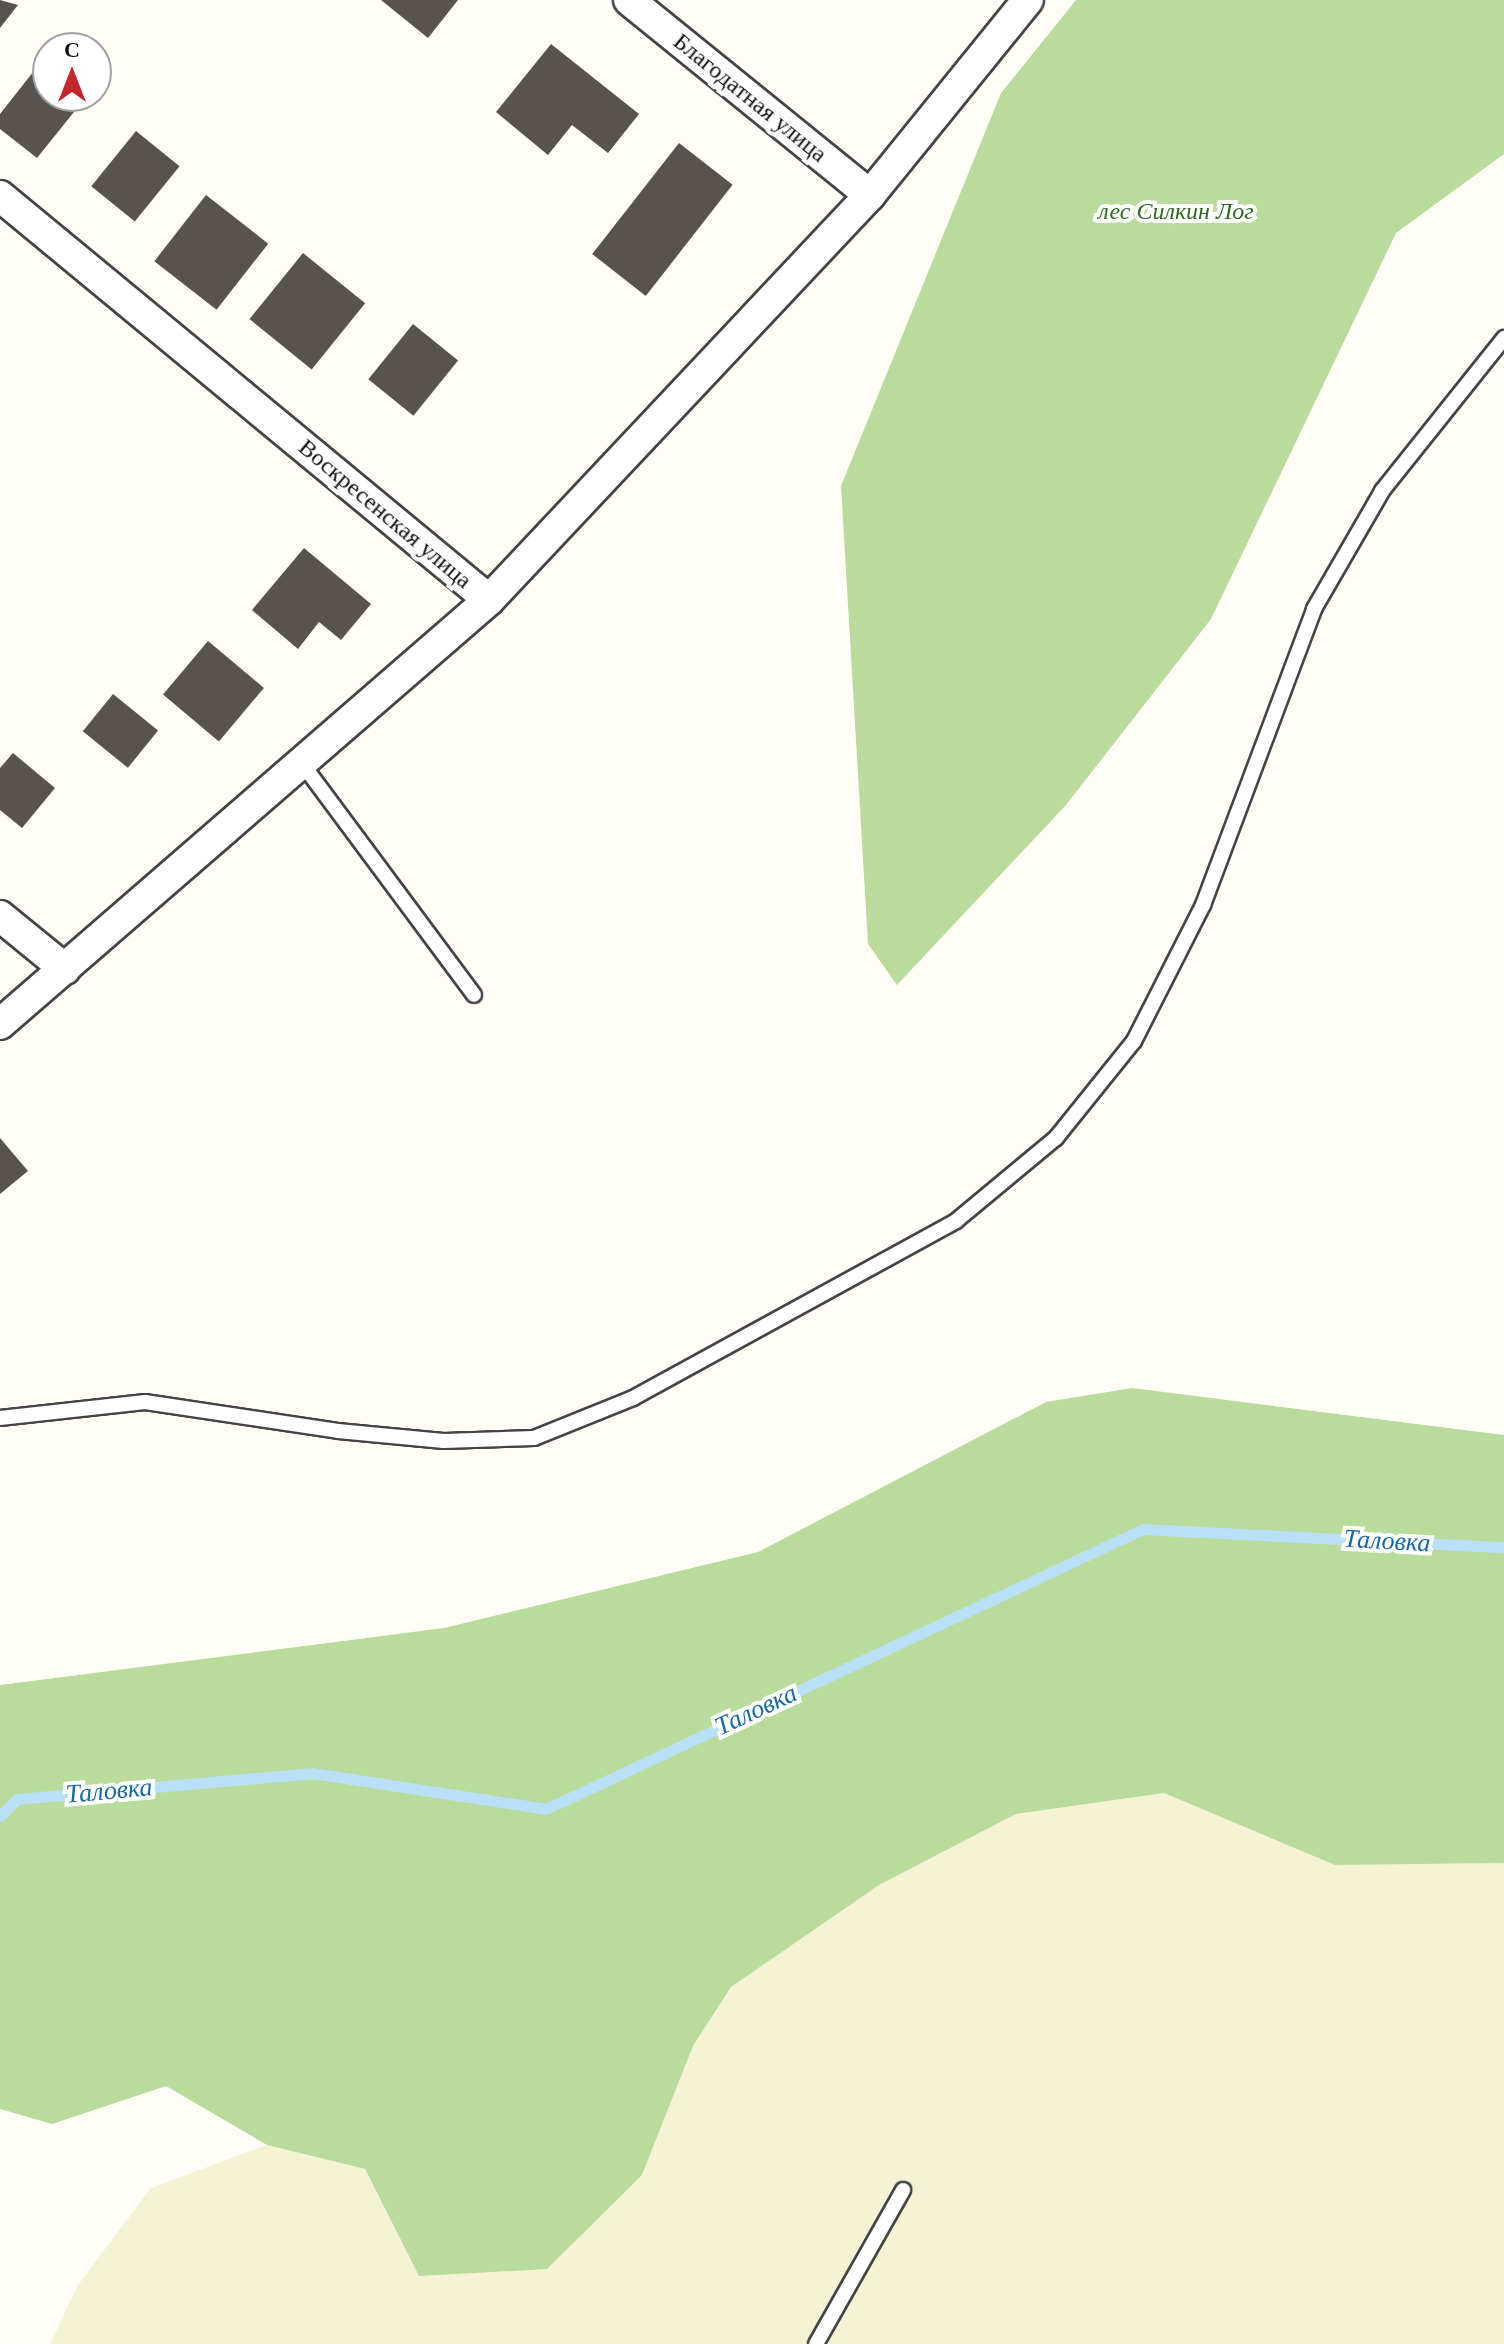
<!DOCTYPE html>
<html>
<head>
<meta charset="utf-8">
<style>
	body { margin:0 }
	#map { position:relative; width:1504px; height:2344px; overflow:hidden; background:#fffdf5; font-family:Georgia,serif }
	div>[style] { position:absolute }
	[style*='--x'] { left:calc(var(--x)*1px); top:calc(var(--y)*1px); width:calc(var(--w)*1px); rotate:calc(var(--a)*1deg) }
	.farmland>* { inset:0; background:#f6f3d4 }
	.forest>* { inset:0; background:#b9dc9c }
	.stream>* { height:11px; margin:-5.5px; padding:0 5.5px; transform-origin:5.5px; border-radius:5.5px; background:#b9e0f7 }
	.building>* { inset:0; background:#5a524d; transform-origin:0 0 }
	.roads { filter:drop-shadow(2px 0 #444) drop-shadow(-2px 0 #444) drop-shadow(0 2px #444) drop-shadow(0 -2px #444) }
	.lane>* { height:14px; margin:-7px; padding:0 7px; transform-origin:7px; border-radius:7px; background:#fff }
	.street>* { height:30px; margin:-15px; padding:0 15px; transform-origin:15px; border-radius:15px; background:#fff }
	span { translate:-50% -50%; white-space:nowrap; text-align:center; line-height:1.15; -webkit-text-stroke:8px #fff; paint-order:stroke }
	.street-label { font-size:24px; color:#111 }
	.park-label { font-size:24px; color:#2f6b1f; font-style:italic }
	.water-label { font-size:26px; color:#1768a6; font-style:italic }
	.north { position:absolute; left:32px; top:32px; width:80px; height:80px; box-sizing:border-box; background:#fff; border:2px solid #a0a0a0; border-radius:50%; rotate:0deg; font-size:22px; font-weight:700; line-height:32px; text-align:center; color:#111 }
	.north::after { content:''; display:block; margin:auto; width:28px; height:36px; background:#c4262e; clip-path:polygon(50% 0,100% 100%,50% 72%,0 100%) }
</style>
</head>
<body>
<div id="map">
	<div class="farmland">
		<i style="clip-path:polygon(1164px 1793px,1335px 1865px,1504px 1863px,1504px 2344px,50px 2344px,78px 2285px,151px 2188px,267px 2145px,365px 2169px,419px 2276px,642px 2175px,693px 2046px,731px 1987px,879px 1885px,1016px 1814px)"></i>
	</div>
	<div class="forest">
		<i style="clip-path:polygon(1076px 0,1504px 0,1504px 154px,1396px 233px,1211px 619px,1066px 805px,897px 985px,868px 944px,841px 486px,1001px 93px)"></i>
		<i style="clip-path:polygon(1132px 1388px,1504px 1435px,1504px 1863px,1335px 1865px,1164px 1793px,1016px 1814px,879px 1885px,731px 1987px,693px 2046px,642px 2175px,547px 2269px,419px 2276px,365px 2169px,267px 2145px,166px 2086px,52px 2124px,0 2109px,0 1685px,444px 1628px,758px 1552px,1046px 1402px)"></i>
	</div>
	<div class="stream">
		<i style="--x:0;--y:1816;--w:24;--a:-45"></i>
		<i style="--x:17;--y:1799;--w:296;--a:-5"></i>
		<i style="--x:312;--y:1773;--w:237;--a:8.7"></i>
		<i style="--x:546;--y:1809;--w:659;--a:-25.13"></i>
		<i style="--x:1143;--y:1529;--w:361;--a:2.9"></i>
	</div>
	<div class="building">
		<i style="clip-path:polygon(0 0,18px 5px,0 28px)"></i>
		<i style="clip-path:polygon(381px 0,458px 0,428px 38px)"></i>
		<i style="clip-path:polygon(551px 44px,639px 114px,608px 153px,572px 125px,548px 155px,496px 112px)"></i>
		<i style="clip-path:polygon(37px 67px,48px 75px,48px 96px,82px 102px,37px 158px,0 129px,0 114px)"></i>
		<i style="left:136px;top:131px;width:56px;height:71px;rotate:39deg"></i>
		<i style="left:679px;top:143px;width:68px;height:141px;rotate:38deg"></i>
		<i style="left:206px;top:195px;width:79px;height:84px;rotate:38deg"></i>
		<i style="left:303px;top:253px;width:80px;height:85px;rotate:39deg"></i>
		<i style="left:413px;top:324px;width:58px;height:71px;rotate:39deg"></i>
		<i style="clip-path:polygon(304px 548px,371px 604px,341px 640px,319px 622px,298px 649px,252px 610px)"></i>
		<i style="left:208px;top:641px;width:73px;height:70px;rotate:40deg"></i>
		<i style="left:113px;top:694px;width:58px;height:48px;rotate:39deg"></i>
		<i style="clip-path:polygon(13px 753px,55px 788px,22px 828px,0 810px,0 768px)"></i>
		<i style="clip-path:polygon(0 1138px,28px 1171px,0 1194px)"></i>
	</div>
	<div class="roads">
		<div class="lane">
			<i style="--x:304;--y:766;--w:285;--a:53.4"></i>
			<i style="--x:0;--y:1418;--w:146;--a:-6.3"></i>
			<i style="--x:145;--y:1402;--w:195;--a:8.5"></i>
			<i style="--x:338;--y:1431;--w:106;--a:5.4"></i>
			<i style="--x:444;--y:1441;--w:90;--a:-1.9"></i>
			<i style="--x:534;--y:1438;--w:107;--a:-22"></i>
			<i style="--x:633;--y:1398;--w:368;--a:-28.7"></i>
			<i style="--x:956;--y:1221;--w:130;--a:-39.7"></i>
			<i style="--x:1056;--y:1138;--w:124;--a:-51.2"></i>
			<i style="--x:1134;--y:1041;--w:153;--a:-63.1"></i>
			<i style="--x:1203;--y:905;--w:316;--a:-69.4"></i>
			<i style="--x:1314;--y:609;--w:136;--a:-60"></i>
			<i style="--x:1382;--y:491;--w:196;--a:-51.4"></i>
			<i style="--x:816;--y:2344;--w:177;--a:-60.5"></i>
		</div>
		<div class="street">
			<i style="--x:629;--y:0;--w:310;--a:39"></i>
			<i style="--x:0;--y:196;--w:634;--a:39.56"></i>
			<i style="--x:489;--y:600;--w:556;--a:-46.75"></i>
			<i style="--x:870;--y:195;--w:251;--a:-51"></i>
			<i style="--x:0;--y:916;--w:84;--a:39.2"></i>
			<i style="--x:0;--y:1024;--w:647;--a:-40.93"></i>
		</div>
	</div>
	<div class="street-label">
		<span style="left:750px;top:98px;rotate:39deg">Благодатная улица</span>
		<span style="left:385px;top:514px;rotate:40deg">Воскресенская улица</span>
	</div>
	<div class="park-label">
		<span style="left:1176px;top:212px">лес Силкин Лог</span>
	</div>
	<div class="water-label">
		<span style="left:1387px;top:1541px;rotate:3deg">Таловка</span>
		<span style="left:756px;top:1710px;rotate:-25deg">Таловка</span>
		<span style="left:109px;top:1791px;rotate:-5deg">Таловка</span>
	</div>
	<div class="north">С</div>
</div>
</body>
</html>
